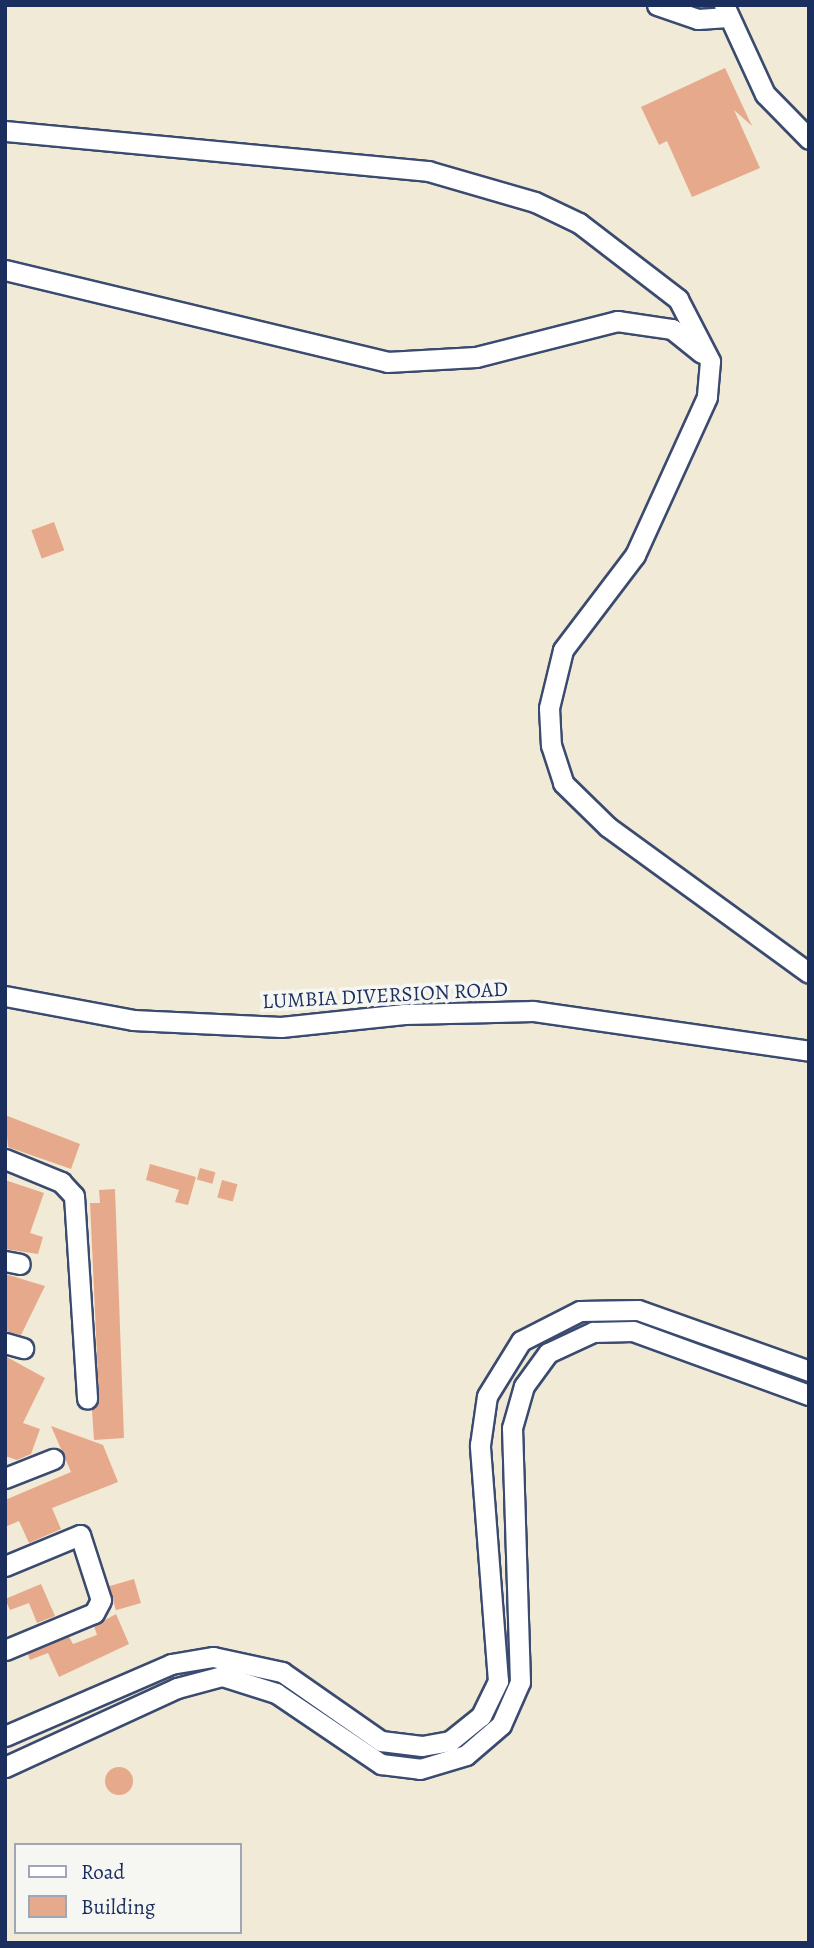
<!DOCTYPE html>
<html>
<head>
<meta charset="utf-8">
<style>
	body { margin:0 }
	#map { position:relative; width:814px; height:1948px; overflow:hidden; background:#f0ead6; font-family:Alegreya,serif }
	div>[style] { position:absolute }
	[style*='--x'] { left:calc(var(--x)*1px); top:calc(var(--y)*1px); width:calc(var(--w)*1px); rotate:calc(var(--a)*1deg) }
	.building>* { inset:0; background:#e7a98b; transform-origin:0 0 }
	.round { border-radius:50% }
	.roads { filter:drop-shadow(2px 0 #3b4b70) drop-shadow(-2px 0 #3b4b70) drop-shadow(0 2px #3b4b70) drop-shadow(0 -2px #3b4b70) }
	.minor>* { height:19px; margin:-9.5px; padding:0 9.5px; transform-origin:9.5px; border-radius:9.5px; background:#fff }
	span { translate:-50% -50%; white-space:nowrap; text-align:center; line-height:1.15; -webkit-text-stroke:7px #f6f6f2; paint-order:stroke }
	.street-label { font-size:21px; color:#1b2f5e }
	.frame { position:absolute; inset:0; border:7px solid #1b2f5e; pointer-events:none }
	.legend { position:absolute; left:14px; top:1843px; width:228px; height:91px; box-sizing:border-box; background:#f6f6f2; border:2px solid #9ea6b7; margin:0; padding:9px 12px; list-style:none; font-size:21px; color:#1b2f5e }
	.legend li { display:flex; align-items:center; gap:14px; height:35px }
	.legend b { width:35px; border:2px solid #9ea6b7 }
</style>
</head>
<body>
<div id="map">
	<div class="building">
		<i style="clip-path:polygon(725px 68px,752px 126px,734px 110px,760px 168px,692px 197px,667px 141px,659px 145px,641px 107px)"></i>
		<i style="left:54px;top:522px;width:30px;height:24px;rotate:70deg"></i>
		<i style="clip-path:polygon(5px 1115px,80px 1144px,71px 1169px,8px 1147px)"></i>
		<i style="clip-path:polygon(150px 1164px,196px 1177px,188px 1205px,175px 1202px,179px 1190px,146px 1180px)"></i>
		<i style="left:200px;top:1168px;width:16px;height:12px;rotate:15deg"></i>
		<i style="clip-path:polygon(5px 1180px,44px 1193px,30px 1233px,43px 1237px,38px 1254px,5px 1249px)"></i>
		<i style="left:222px;top:1180px;width:16px;height:18px;rotate:15deg"></i>
		<i style="clip-path:polygon(115px 1189px,124px 1438px,94px 1440px,92px 1410px,99px 1398px,90px 1203px,100px 1203px,99px 1190px)"></i>
		<i style="clip-path:polygon(5px 1274px,45px 1286px,21px 1335px,5px 1331px)"></i>
		<i style="clip-path:polygon(5px 1356px,45px 1378px,23px 1423px,40px 1429px,31px 1454px,17px 1460px,5px 1456px)"></i>
		<i style="clip-path:polygon(51px 1426px,103px 1445px,118px 1482px,52px 1508px,61px 1529px,29px 1543px,19px 1521px,5px 1527px,5px 1500px,71px 1472px)"></i>
		<i style="left:134px;top:1579px;width:25px;height:26px;rotate:74deg"></i>
		<i style="clip-path:polygon(41px 1584px,55px 1616px,37px 1623px,29px 1603px,10px 1610px,5px 1599px)"></i>
		<i style="clip-path:polygon(116px 1614px,129px 1644px,59px 1677px,48px 1653px,30px 1660px,28px 1654px,69px 1637px,73px 1644px,97px 1635px,94px 1626px)"></i>
		<i class="round" style="left:105px;top:1767px;width:28px;height:28px"></i>
	</div>
	<div class="roads">
		<div class="minor">
			<i style="--x:657;--y:5;--w:43;--a:18.9"></i>
			<i style="--x:698;--y:19;--w:30;--a:-4"></i>
			<i style="--x:724;--y:5;--w:98;--a:65.3"></i>
			<i style="--x:765;--y:94;--w:63;--a:45.6"></i>
			<i style="--x:5;--y:131;--w:425;--a:5.4"></i>
			<i style="--x:428;--y:171;--w:111;--a:16.2"></i>
			<i style="--x:535;--y:202;--w:49;--a:25.5"></i>
			<i style="--x:579;--y:223;--w:125;--a:37.5"></i>
			<i style="--x:678;--y:299;--w:70;--a:62.7"></i>
			<i style="--x:710;--y:361;--w:36;--a:95"></i>
			<i style="--x:707;--y:397;--w:174;--a:114.5"></i>
			<i style="--x:635;--y:555;--w:119;--a:127.2"></i>
			<i style="--x:563;--y:650;--w:60;--a:103.6"></i>
			<i style="--x:549;--y:708;--w:37;--a:87"></i>
			<i style="--x:551;--y:745;--w:40;--a:72"></i>
			<i style="--x:563;--y:783;--w:63;--a:44.4"></i>
			<i style="--x:608;--y:827;--w:248;--a:36"></i>
			<i style="--x:5;--y:270;--w:393;--a:13.5"></i>
			<i style="--x:387;--y:362;--w:89;--a:-3.2"></i>
			<i style="--x:476;--y:357;--w:146;--a:-14.3"></i>
			<i style="--x:617;--y:321;--w:56;--a:8.3"></i>
			<i style="--x:672;--y:329;--w:38;--a:39"></i>
			<i style="--x:5;--y:996;--w:130;--a:10.6"></i>
			<i style="--x:133;--y:1020;--w:148;--a:2.7"></i>
			<i style="--x:281;--y:1027;--w:124;--a:-6"></i>
			<i style="--x:404;--y:1014;--w:129;--a:-1.3"></i>
			<i style="--x:533;--y:1011;--w:279;--a:8.2"></i>
			<i style="--x:5;--y:1159;--w:61;--a:22.3"></i>
			<i style="--x:61;--y:1182;--w:19;--a:47"></i>
			<i style="--x:74;--y:1196;--w:203;--a:86.3"></i>
			<i style="--x:5;--y:1261;--w:15;--a:11"></i>
			<i style="--x:5;--y:1343;--w:19;--a:16"></i>
			<i style="--x:5;--y:1478;--w:52;--a:-21.6"></i>
			<i style="--x:5;--y:1566;--w:81;--a:-22.5"></i>
			<i style="--x:80;--y:1535;--w:68;--a:72.1"></i>
			<i style="--x:101;--y:1600;--w:15;--a:118"></i>
			<i style="--x:94;--y:1613;--w:96;--a:157.4"></i>
			<i style="--x:5;--y:1736;--w:181;--a:-23.4"></i>
			<i style="--x:171;--y:1664;--w:43;--a:-9.5"></i>
			<i style="--x:213;--y:1657;--w:71;--a:12.3"></i>
			<i style="--x:282;--y:1672;--w:121;--a:34.9"></i>
			<i style="--x:381;--y:1741;--w:41;--a:7"></i>
			<i style="--x:422;--y:1746;--w:28;--a:-10"></i>
			<i style="--x:450;--y:1741;--w:40;--a:-39"></i>
			<i style="--x:481;--y:1716;--w:39;--a:-64"></i>
			<i style="--x:498;--y:1681;--w:237;--a:-94.4"></i>
			<i style="--x:480;--y:1445;--w:49;--a:-81.9"></i>
			<i style="--x:487;--y:1396;--w:65;--a:-58.3"></i>
			<i style="--x:521;--y:1341;--w:66;--a:-27"></i>
			<i style="--x:580;--y:1311;--w:58;--a:-1"></i>
			<i style="--x:638;--y:1310;--w:182;--a:19.6"></i>
			<i style="--x:5;--y:1767;--w:189;--a:-24.7"></i>
			<i style="--x:177;--y:1688;--w:47;--a:-14.9"></i>
			<i style="--x:222;--y:1676;--w:57;--a:17.5"></i>
			<i style="--x:276;--y:1693;--w:127;--a:34.1"></i>
			<i style="--x:381;--y:1764;--w:39;--a:7"></i>
			<i style="--x:420;--y:1769;--w:48;--a:-16.9"></i>
			<i style="--x:466;--y:1755;--w:46;--a:-40.6"></i>
			<i style="--x:501;--y:1725;--w:47;--a:-66.2"></i>
			<i style="--x:520;--y:1682;--w:254;--a:-91.8"></i>
			<i style="--x:512;--y:1428;--w:44;--a:-74.1"></i>
			<i style="--x:524;--y:1386;--w:41;--a:-54"></i>
			<i style="--x:548;--y:1353;--w:50;--a:-25"></i>
			<i style="--x:593;--y:1332;--w:40;--a:-1.4"></i>
			<i style="--x:633;--y:1331;--w:187;--a:20"></i>
		</div>
	</div>
	<div class="street-label">
		<span style="left:385px;top:995px;rotate:-3deg">LUMBIA DIVERSION ROAD</span>
	</div>
	<div class="frame"></div>
	<ul class="legend">
	<li><b style="height:9px;background:#fff"></b>Road</li>
	<li><b style="height:19px;background:#e7a98b"></b>Building</li>
	</ul>
</div>
</body>
</html>
